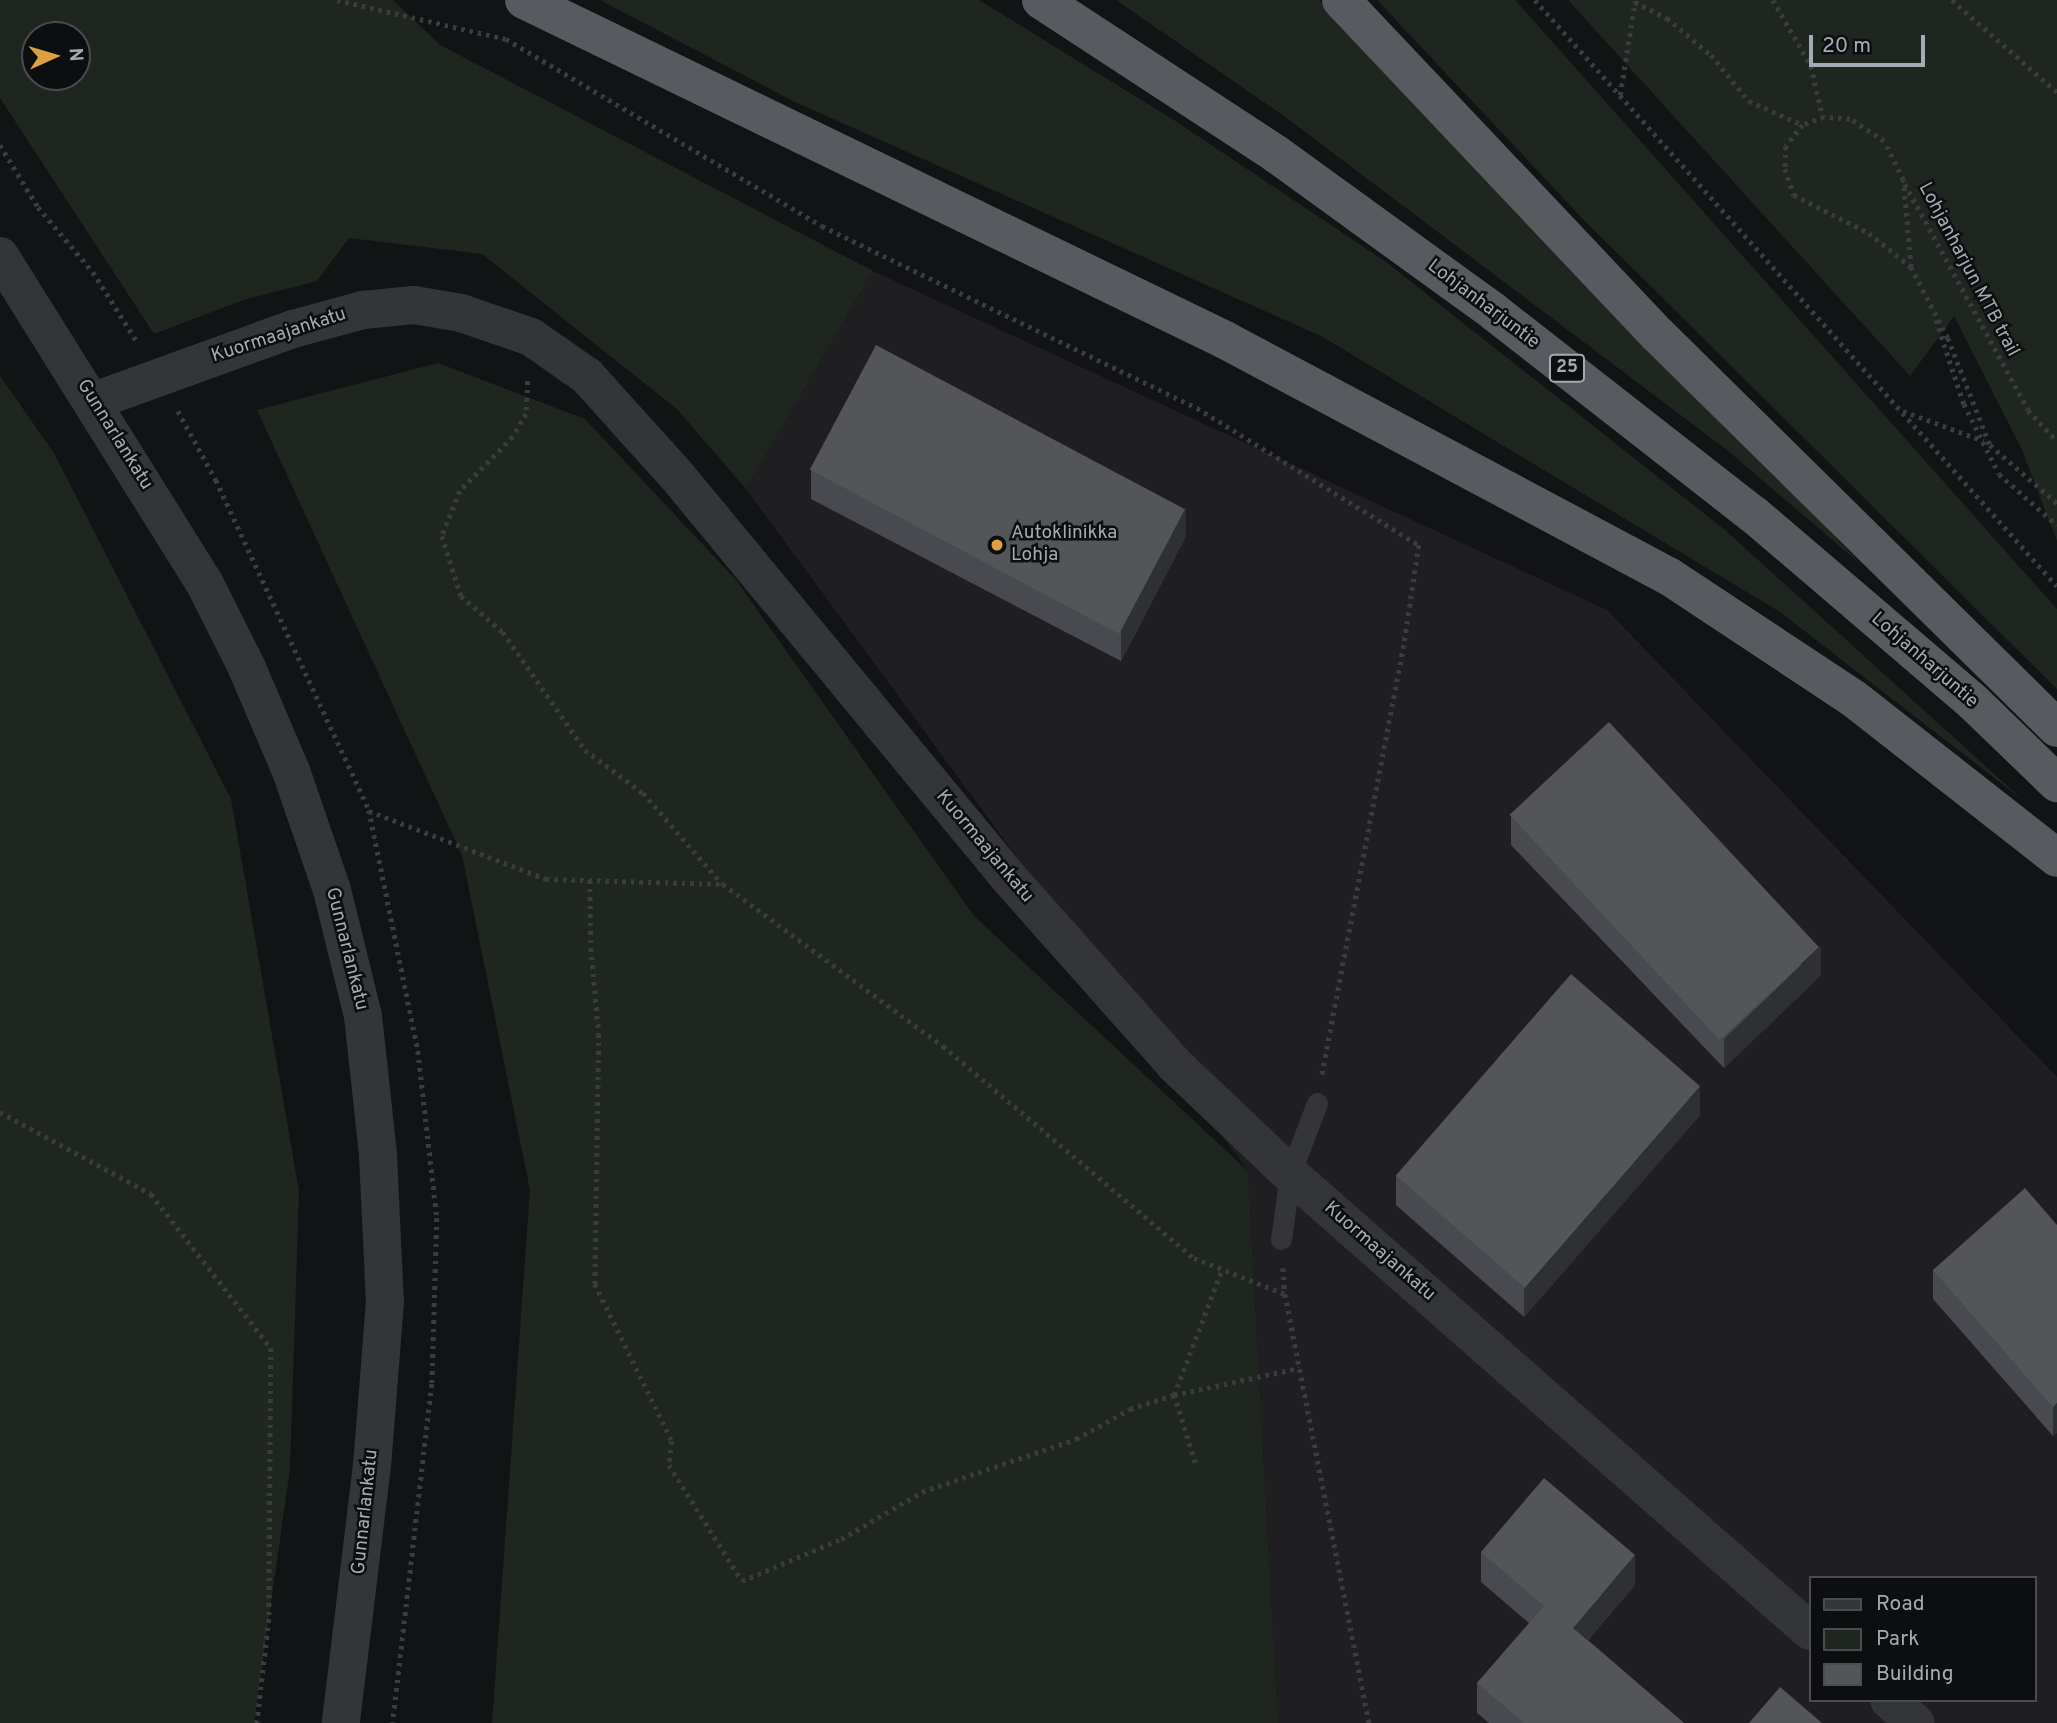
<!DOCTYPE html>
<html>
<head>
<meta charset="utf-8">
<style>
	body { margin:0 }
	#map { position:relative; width:2057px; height:1723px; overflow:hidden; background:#121314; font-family:Overpass,sans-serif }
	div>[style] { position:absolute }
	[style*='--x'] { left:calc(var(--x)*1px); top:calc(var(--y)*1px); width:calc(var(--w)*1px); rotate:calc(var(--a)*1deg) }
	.built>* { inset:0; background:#1f1f21 }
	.green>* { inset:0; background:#1f2620 }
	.path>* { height:4.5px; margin-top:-2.25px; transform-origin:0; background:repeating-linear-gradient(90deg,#3a3c3f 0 3.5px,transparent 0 8.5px) }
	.service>* { height:21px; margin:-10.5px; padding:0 10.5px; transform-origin:10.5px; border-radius:10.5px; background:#343538 }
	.minor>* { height:38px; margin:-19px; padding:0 19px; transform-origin:19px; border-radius:19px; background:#343538 }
	.tertiary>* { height:38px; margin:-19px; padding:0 19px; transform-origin:19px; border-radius:19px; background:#343538 }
	.trunk>* { height:38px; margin:-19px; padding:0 19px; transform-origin:19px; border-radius:19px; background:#585a60 }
	.wall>* { inset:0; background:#494a4f }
	.shaded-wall>* { inset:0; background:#2f3033 }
	.building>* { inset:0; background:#535559; transform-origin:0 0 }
	.dots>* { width:19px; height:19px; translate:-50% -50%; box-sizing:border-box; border:4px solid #0d0e0f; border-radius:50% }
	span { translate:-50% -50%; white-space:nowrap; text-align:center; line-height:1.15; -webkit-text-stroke:5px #0d0e0f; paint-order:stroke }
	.shield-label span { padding:2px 5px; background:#0d0e0f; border:2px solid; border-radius:5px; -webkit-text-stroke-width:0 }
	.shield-label { font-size:18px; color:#a5aab3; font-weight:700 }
	.street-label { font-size:19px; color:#a5aab3 }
	.poi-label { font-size:19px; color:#a5aab3 }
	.left { translate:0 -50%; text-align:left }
	.legend { position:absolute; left:1809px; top:1576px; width:228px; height:126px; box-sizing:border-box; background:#0d0e0f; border:2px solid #4a4c51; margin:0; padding:9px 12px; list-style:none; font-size:21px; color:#a5aab3 }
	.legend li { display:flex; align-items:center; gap:14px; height:35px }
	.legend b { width:35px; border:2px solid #4a4c51 }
	.north { position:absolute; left:21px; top:21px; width:70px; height:70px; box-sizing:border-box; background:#0d0e0f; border:2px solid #4a4c51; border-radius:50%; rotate:86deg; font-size:19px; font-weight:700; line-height:28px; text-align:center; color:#a5aab3 }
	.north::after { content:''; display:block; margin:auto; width:24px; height:32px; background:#dea140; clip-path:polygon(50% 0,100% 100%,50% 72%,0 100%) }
	.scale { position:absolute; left:1809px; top:35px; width:116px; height:32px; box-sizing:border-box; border:4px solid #a5aab3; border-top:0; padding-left:9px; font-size:21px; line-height:24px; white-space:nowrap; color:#a5aab3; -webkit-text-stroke:5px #0d0e0f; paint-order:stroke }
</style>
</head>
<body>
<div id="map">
	<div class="built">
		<i style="clip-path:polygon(evenodd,873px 271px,1607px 610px,2057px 1077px,2057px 1723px,1278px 1723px,1248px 1171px,746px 489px,873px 271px,1810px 1578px,2034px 1578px,2034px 1700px,1810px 1700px,1810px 1578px)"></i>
	</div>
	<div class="green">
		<i style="clip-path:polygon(evenodd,0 0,393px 0,440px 45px,873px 271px,746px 489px,677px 409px,482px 254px,349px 238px,317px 281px,246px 299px,154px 334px,0 98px,0 0,35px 35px,77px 35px,77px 77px,35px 77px,35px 35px)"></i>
		<i style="clip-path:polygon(600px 0,979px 0,1177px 122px,1386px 262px,1725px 530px,2024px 801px,1780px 612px,1321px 336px,793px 101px)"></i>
		<i style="clip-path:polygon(1116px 0,1319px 0,1863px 566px,1727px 450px,1284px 116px)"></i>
		<i style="clip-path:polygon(1377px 0,1515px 0,2057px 609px,2057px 689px,1584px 220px)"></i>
		<i style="clip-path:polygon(1568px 0,2057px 0,2057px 541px,2022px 450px,1954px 316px,1910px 376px)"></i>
		<i style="clip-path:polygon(438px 363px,585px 419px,736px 580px,974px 916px,1248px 1171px,1278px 1723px,492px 1723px,530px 1190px,462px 855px,257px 410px)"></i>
		<i style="clip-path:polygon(0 376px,54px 453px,231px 799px,299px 1191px,290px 1469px,254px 1723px,0 1723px)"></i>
	</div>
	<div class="path">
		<i style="--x:337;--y:0;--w:173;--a:13"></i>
		<i style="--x:506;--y:39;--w:367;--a:30.6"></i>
		<i style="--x:822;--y:226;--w:417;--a:25.9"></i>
		<i style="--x:1197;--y:408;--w:261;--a:31.7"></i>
		<i style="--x:1419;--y:545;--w:101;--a:98.5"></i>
		<i style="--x:1404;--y:645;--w:438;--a:100.8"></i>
		<i style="--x:1535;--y:0;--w:785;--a:48.31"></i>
		<i style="--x:1773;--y:0;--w:76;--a:60.1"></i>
		<i style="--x:1811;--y:66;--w:53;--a:77"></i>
		<i style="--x:1952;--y:0;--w:140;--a:41.2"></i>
		<i style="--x:1635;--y:2;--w:36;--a:27"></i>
		<i style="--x:1667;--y:18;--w:57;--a:40.1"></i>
		<i style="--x:1711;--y:55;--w:60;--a:50.4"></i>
		<i style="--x:1749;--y:101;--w:59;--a:24"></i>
		<i style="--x:1620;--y:95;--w:95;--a:-80.9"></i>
		<i style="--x:0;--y:145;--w:73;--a:58.5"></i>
		<i style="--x:38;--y:207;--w:85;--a:49.8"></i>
		<i style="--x:93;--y:272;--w:84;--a:57.6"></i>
		<i style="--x:1905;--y:184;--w:257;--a:61.4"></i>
		<i style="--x:2028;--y:410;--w:42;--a:46.9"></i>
		<i style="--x:1911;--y:267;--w:87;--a:-95.3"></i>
		<i style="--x:1903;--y:180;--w:43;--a:-116"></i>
		<i style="--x:1884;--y:141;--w:40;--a:-147.1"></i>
		<i style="--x:1850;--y:119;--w:26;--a:-176"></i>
		<i style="--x:1824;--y:117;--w:22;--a:159"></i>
		<i style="--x:1803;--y:125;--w:27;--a:129"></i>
		<i style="--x:1786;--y:146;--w:23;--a:92"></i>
		<i style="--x:1785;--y:169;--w:28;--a:71"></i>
		<i style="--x:1794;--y:195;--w:84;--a:26.9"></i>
		<i style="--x:1869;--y:233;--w:54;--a:39"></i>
		<i style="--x:1911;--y:267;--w:80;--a:62.5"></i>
		<i style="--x:1948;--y:338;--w:115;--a:68.6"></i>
		<i style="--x:1990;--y:445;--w:89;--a:40.9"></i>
		<i style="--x:1936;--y:320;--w:89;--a:71.6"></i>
		<i style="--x:1964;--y:404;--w:78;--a:63.4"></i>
		<i style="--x:1999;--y:474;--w:77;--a:41.3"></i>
		<i style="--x:528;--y:381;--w:33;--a:93"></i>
		<i style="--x:526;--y:414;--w:26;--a:119"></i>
		<i style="--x:513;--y:437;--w:76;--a:134.5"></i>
		<i style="--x:460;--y:491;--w:48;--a:111.8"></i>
		<i style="--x:442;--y:536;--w:63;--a:72.4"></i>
		<i style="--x:461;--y:596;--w:55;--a:40.6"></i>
		<i style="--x:503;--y:632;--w:144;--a:55.2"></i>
		<i style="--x:585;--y:750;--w:72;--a:36.6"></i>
		<i style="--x:643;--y:793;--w:121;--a:49"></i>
		<i style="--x:178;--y:411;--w:79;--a:61.2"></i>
		<i style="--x:216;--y:480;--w:364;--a:65.1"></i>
		<i style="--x:369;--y:810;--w:246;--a:78.5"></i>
		<i style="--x:418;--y:1051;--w:168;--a:83.5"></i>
		<i style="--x:437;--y:1218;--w:166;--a:91.7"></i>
		<i style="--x:432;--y:1384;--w:341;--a:96.6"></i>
		<i style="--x:1903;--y:411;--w:86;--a:20.3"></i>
		<i style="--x:369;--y:811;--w:190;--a:21"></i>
		<i style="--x:546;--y:879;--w:177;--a:1.6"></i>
		<i style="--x:723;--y:884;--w:273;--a:36.4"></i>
		<i style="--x:943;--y:1046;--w:329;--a:40.2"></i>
		<i style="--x:1194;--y:1258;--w:98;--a:21.6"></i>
		<i style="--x:1285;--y:1294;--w:437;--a:78.9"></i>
		<i style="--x:590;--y:880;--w:68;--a:89.2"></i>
		<i style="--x:591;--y:948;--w:86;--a:84.7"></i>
		<i style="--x:599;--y:1034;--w:250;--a:90.9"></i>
		<i style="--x:595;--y:1284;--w:175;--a:63.9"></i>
		<i style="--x:672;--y:1441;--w:24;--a:97"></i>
		<i style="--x:669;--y:1465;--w:137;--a:57.8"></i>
		<i style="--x:742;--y:1581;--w:108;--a:-23"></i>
		<i style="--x:841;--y:1539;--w:94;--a:-30.1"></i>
		<i style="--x:922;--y:1492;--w:163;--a:-19"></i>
		<i style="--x:1076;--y:1439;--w:62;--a:-29.1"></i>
		<i style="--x:1130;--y:1409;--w:46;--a:-17.7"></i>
		<i style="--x:1174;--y:1395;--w:128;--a:-12.2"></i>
		<i style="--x:0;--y:1112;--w:172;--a:28.5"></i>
		<i style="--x:151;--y:1194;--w:195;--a:52.1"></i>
		<i style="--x:271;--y:1348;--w:271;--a:90.4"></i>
		<i style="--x:269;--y:1619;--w:105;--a:96.6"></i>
		<i style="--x:1283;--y:1268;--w:26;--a:86"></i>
		<i style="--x:1195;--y:1463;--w:71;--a:-107.2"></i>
		<i style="--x:1174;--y:1395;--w:135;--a:-69.1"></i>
	</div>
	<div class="service">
		<i style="--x:1281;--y:1239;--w:66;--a:-82.1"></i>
		<i style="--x:1290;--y:1174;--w:76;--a:-69.2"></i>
	</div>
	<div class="minor">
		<i style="--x:94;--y:401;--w:212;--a:-19.9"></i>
		<i style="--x:293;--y:329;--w:73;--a:-15.2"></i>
		<i style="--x:363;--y:310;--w:51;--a:-5.6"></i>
		<i style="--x:414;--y:305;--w:48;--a:9.7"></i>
		<i style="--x:461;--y:313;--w:74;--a:18.9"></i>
		<i style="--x:531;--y:337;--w:68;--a:34.9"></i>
		<i style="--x:587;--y:376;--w:136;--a:48"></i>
		<i style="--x:678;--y:477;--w:521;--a:50.45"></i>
		<i style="--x:1010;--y:879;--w:247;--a:48.4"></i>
		<i style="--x:1174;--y:1064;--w:160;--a:43.5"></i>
		<i style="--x:1290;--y:1174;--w:692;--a:41.31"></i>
		<i style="--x:1889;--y:1700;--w:35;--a:41"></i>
	</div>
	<div class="tertiary">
		<i style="--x:0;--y:256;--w:385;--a:58"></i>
		<i style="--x:204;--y:582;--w:96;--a:63.4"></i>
		<i style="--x:247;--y:668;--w:112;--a:66.9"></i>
		<i style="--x:291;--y:771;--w:126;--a:71"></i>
		<i style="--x:332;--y:890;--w:130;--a:76.2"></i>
		<i style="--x:363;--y:1016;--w:140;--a:83.8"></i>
		<i style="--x:378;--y:1155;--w:146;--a:87.3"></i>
		<i style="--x:385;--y:1301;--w:165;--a:94.5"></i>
		<i style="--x:372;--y:1465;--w:260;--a:96.9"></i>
	</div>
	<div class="trunk">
		<i style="--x:524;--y:0;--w:779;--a:25.87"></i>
		<i style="--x:1225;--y:340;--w:504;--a:28.04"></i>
		<i style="--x:1670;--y:577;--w:219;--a:33.5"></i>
		<i style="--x:1853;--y:698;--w:259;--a:38.1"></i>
		<i style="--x:1041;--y:0;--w:281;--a:33.2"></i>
		<i style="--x:1276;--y:154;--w:269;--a:35.9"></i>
		<i style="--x:1494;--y:312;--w:328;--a:38"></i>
		<i style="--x:1753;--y:514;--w:289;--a:40.5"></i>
		<i style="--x:1973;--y:702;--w:117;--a:44"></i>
		<i style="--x:1341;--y:0;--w:461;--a:46.6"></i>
		<i style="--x:1658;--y:335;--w:560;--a:44.57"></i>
	</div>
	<div class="wall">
		<i style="clip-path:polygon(811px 470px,1186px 536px,1121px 661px,811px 499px)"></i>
		<i style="clip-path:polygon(1511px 816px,1821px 975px,1724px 1068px,1511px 845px)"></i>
		<i style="clip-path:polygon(1700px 1115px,1524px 1317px,1396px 1205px,1396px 1176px)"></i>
		<i style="clip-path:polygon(2057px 1225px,2053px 1436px,1933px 1299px,1933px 1270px)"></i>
		<i style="clip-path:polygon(1481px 1552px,1635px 1585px,1588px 1640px,1684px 1723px,1489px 1723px,1477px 1713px,1477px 1683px,1529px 1623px,1481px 1582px)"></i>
	</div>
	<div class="shaded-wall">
		<i style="clip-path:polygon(1186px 507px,1186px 536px,1121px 661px,1121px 631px)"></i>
		<i style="clip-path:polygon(1821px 946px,1821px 975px,1724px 1068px,1724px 1039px)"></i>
		<i style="clip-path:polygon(1700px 1086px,1700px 1115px,1524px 1317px,1524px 1288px)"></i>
		<i style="clip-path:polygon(2057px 1403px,2057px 1433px,2053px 1436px,2053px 1407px)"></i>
		<i style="clip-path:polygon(1635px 1555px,1635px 1585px,1573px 1657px,1573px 1628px)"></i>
	</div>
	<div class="building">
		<i style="left:876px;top:345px;width:350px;height:141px;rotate:28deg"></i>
		<i style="left:1609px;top:722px;width:308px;height:136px;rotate:47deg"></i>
		<i style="left:1571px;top:974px;width:171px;height:267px;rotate:41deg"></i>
		<i style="clip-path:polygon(2025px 1188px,2057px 1225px,2057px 1403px,2053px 1407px,1933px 1270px)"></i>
		<i style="clip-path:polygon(1544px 1478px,1635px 1555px,1573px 1628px,1684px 1723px,1524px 1723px,1477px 1683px,1544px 1606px,1481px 1552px)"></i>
		<i style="clip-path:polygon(1780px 1687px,1822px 1723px,1749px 1723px)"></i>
	</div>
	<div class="dots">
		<i style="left:997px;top:545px;background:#dea140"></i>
	</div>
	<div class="shield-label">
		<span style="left:1567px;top:368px">25</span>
	</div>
	<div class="street-label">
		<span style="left:1968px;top:270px;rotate:62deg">Lohjanharjun MTB trail</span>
		<span style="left:1483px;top:305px;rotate:37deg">Lohjanharjuntie</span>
		<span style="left:279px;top:336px;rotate:-18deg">Kuormaajankatu</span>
		<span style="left:114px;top:435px;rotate:58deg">Gunnarlankatu</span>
		<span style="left:1924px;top:661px;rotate:41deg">Lohjanharjuntie</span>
		<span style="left:984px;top:847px;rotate:50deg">Kuormaajankatu</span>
		<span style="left:346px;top:949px;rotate:76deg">Gunnarlankatu</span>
		<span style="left:1379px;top:1252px;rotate:41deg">Kuormaajankatu</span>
		<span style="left:366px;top:1512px;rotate:-84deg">Gunnarlankatu</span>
	</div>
	<div class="poi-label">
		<span class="left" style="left:1011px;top:545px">Autoklinikka<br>Lohja</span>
	</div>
	<ul class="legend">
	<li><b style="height:9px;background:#343538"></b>Road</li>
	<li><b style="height:19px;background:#1f2620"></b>Park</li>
	<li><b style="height:19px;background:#535559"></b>Building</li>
	</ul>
	<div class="north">N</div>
	<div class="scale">20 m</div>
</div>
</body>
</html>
